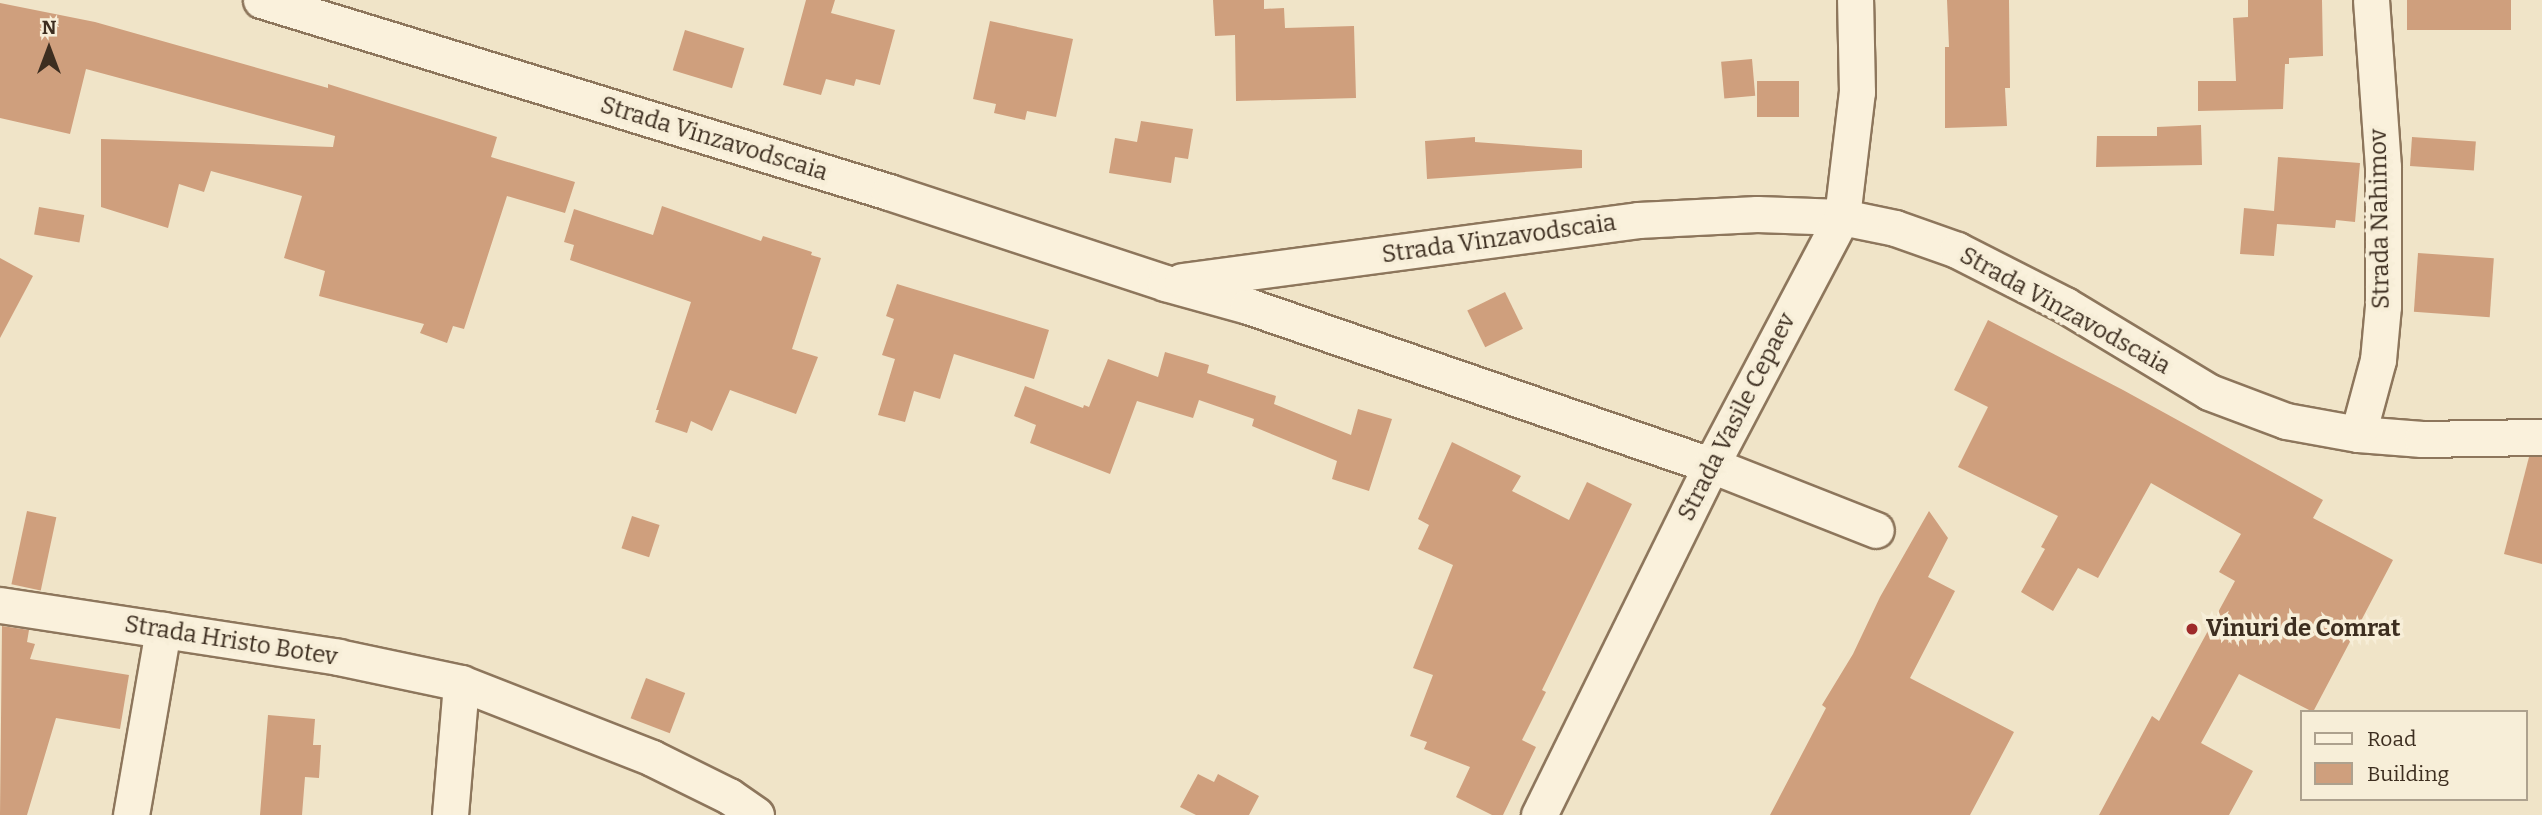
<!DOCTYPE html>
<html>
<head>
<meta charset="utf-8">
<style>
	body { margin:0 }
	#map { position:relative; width:2542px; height:815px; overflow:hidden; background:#f0e4c8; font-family:Bitter,serif }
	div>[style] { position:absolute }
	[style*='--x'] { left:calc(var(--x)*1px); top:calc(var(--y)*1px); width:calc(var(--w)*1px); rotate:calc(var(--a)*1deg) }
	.building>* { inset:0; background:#cf9f7d; transform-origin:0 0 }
	.roads { filter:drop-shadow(2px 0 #8d765c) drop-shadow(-2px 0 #8d765c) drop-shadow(0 2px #8d765c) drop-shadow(0 -2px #8d765c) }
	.minor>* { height:35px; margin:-17.5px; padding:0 17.5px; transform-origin:17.5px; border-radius:17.5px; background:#faf1dc }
	.dots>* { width:19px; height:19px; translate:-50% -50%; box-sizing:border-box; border:4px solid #f7eed8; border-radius:50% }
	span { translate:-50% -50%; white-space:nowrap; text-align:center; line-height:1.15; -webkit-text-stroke:7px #f7eed8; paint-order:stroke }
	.street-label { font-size:24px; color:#3d2e20 }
	.poi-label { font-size:24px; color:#3d2e20; font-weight:700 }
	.left { translate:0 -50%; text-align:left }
	.legend { position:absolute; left:2300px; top:710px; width:228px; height:91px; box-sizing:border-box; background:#f7eed8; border:2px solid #ada18e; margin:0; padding:9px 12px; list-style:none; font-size:21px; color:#3d2e20 }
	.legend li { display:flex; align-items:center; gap:14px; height:35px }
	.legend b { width:35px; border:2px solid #ada18e }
	.north { position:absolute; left:14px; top:14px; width:70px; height:70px; -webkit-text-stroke:5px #f7eed8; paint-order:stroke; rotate:0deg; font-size:19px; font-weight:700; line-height:28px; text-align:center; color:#3d2e20 }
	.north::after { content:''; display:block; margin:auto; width:24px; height:32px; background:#3d2e20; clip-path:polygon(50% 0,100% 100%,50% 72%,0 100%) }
</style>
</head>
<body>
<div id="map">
	<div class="building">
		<i style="clip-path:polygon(806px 0,835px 0,831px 13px,895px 30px,880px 85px,856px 79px,854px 86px,826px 79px,821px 95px,783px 85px)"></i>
		<i style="clip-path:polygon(1213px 0,1264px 0,1264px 9px,1284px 8px,1285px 28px,1354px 26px,1356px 98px,1236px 101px,1235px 35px,1215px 36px)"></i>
		<i style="clip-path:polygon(1947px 0,2009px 0,2010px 88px,2005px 88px,2007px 126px,1945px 128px,1945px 47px,1949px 47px)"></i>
		<i style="clip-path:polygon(2248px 0,2322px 0,2323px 56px,2289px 58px,2289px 64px,2285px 64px,2283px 109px,2198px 111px,2198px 81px,2236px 81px,2233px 18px,2248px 17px)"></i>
		<i style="left:2407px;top:0;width:104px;height:30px"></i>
		<i style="clip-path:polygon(0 3px,95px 22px,328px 88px,328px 84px,497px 137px,491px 157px,575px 182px,565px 213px,507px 196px,464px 329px,453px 326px,447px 343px,420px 333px,424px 324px,319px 296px,325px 271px,284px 258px,302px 196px,211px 171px,204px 192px,179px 184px,168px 228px,101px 207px,101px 139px,333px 147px,335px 136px,86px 69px,70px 134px,0 118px)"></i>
		<i style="clip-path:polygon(990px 21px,1073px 39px,1056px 117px,1027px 111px,1025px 120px,994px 113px,996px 104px,973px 99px)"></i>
		<i style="left:685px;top:30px;width:62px;height:42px;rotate:17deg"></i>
		<i style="left:1752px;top:59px;width:37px;height:31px;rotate:85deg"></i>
		<i style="left:1757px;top:81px;width:42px;height:36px"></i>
		<i style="clip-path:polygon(1141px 121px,1193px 129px,1188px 159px,1175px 157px,1171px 183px,1109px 173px,1115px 138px,1137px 142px)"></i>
		<i style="clip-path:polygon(2201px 125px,2202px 165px,2096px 167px,2097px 136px,2157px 136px,2157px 127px)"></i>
		<i style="clip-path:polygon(1475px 137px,1475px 142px,1582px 150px,1582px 168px,1427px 179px,1425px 141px)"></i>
		<i style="left:2412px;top:137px;width:64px;height:29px;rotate:4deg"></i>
		<i style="clip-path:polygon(2278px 157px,2360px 163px,2355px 222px,2336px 220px,2335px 228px,2277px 224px,2274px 256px,2240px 254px,2244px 208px,2274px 211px)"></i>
		<i style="clip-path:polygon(662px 206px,761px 241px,763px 236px,812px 252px,811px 255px,821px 258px,792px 349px,818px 357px,796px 414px,730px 390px,712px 431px,691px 421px,687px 433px,655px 422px,659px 410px,656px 410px,691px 302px,570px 260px,574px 245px,564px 242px,574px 209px,653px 235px)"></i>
		<i style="left:39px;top:207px;width:46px;height:28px;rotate:10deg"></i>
		<i style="left:2418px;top:253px;width:76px;height:59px;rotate:4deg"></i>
		<i style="clip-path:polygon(0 258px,33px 276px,0 338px)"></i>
		<i style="clip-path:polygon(897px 284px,1049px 330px,1034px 379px,954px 354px,940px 399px,914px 391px,905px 422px,878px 415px,895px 359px,882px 355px,894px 319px,886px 316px)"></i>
		<i style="left:1505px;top:292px;width:41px;height:42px;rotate:64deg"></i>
		<i style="clip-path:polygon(1988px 320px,2123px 390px,2323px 500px,2313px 518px,2393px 560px,2313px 712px,2239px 674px,2201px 743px,2253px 771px,2229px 815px,2099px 815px,2152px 716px,2159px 721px,2235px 581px,2219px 572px,2241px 534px,2151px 483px,2098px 578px,2078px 568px,2053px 611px,2021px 592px,2045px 549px,2041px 547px,2058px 516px,1958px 467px,1988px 407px,1954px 390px)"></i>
		<i style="clip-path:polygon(1165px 352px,1209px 365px,1207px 373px,1276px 396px,1274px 404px,1351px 435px,1358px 409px,1392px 419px,1369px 491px,1332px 479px,1337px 461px,1252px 426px,1254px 419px,1199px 400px,1193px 418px,1137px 401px,1110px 474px,1030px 443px,1036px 425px,1014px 416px,1025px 386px,1083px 408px,1084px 405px,1089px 407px,1108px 359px,1158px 377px)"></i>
		<i style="clip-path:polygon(1452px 442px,1521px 476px,1512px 491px,1569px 520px,1587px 482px,1632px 504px,1542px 690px,1546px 692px,1522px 740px,1536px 747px,1503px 815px,1492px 815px,1456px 797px,1470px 767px,1424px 749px,1427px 742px,1410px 736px,1433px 675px,1413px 668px,1453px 565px,1418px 549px,1429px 525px,1418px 519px)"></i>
		<i style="clip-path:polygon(2529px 457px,2542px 457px,2542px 564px,2504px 554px)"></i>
		<i style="left:27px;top:511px;width:30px;height:75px;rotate:12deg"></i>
		<i style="clip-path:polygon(1929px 511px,1948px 538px,1928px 577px,1955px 591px,1910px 678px,2014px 732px,1970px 815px,1770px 815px,1826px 708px,1822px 705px,1853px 654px,1880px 597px)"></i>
		<i style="left:632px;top:516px;width:29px;height:34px;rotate:18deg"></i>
		<i style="clip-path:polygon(2px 626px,29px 630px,27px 642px,35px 644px,30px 659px,129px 675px,120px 729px,56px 718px,27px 815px,0 815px)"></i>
		<i style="left:646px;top:678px;width:42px;height:43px;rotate:21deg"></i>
		<i style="clip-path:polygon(268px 715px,315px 719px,313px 745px,321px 745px,319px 778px,305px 777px,302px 815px,260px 815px)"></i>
		<i style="clip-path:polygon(1198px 774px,1214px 782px,1218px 774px,1259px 796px,1249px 815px,1196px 815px,1180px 807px)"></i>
	</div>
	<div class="roads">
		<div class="minor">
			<i style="--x:261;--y:0;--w:657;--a:17"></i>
			<i style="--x:889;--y:192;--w:291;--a:18.2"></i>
			<i style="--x:1165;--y:283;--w:86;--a:15.5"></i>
			<i style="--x:1248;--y:306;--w:490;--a:19"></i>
			<i style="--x:1711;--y:465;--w:177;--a:21.5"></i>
			<i style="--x:1182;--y:281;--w:460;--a:-7.6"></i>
			<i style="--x:1638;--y:220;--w:119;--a:-2.9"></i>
			<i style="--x:1757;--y:214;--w:85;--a:2"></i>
			<i style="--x:1842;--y:217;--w:54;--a:11.7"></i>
			<i style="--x:1895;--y:228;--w:66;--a:19.5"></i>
			<i style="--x:1957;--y:250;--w:121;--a:27"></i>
			<i style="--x:2065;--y:305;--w:168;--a:31.1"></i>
			<i style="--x:2209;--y:392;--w:82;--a:20.6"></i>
			<i style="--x:2286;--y:421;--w:73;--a:10.2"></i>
			<i style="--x:2358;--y:434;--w:64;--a:4.5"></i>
			<i style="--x:2422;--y:439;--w:120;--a:-1"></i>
			<i style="--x:2358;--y:434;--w:77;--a:-74.9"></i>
			<i style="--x:2378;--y:360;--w:54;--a:-84.7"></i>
			<i style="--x:2383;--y:306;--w:139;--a:-90"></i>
			<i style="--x:2383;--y:167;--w:167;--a:-94.1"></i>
			<i style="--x:0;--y:605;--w:342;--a:8.7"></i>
			<i style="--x:338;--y:657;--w:126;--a:11.9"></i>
			<i style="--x:461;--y:683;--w:205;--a:21.4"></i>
			<i style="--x:652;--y:758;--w:86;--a:26.3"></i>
			<i style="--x:729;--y:796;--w:33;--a:35"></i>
			<i style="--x:131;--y:815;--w:188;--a:-80.2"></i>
			<i style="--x:450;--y:815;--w:132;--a:-85.2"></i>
			<i style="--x:1539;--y:815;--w:390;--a:-63.8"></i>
			<i style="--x:1711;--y:465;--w:280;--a:-62.2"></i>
			<i style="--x:1842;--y:217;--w:126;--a:-83.2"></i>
			<i style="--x:1857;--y:92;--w:92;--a:-91.2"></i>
		</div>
	</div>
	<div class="dots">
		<i style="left:2192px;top:629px;background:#9e2a2b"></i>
	</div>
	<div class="street-label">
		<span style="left:714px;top:139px;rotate:17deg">Strada Vinzavodscaia</span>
		<span style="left:2380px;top:219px;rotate:-91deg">Strada Nahimov</span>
		<span style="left:1499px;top:239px;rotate:-8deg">Strada Vinzavodscaia</span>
		<span style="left:2065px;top:311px;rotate:29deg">Strada Vinzavodscaia</span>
		<span style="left:1737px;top:417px;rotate:-63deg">Strada Vasile Cepaev</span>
		<span style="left:231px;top:641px;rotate:9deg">Strada Hristo Botev</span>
	</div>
	<div class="poi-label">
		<span class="left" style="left:2206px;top:629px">Vinuri de Comrat</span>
	</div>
	<ul class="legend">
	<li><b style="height:9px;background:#faf1dc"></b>Road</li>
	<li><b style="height:19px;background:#cf9f7d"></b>Building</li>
	</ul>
	<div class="north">N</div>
</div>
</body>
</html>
